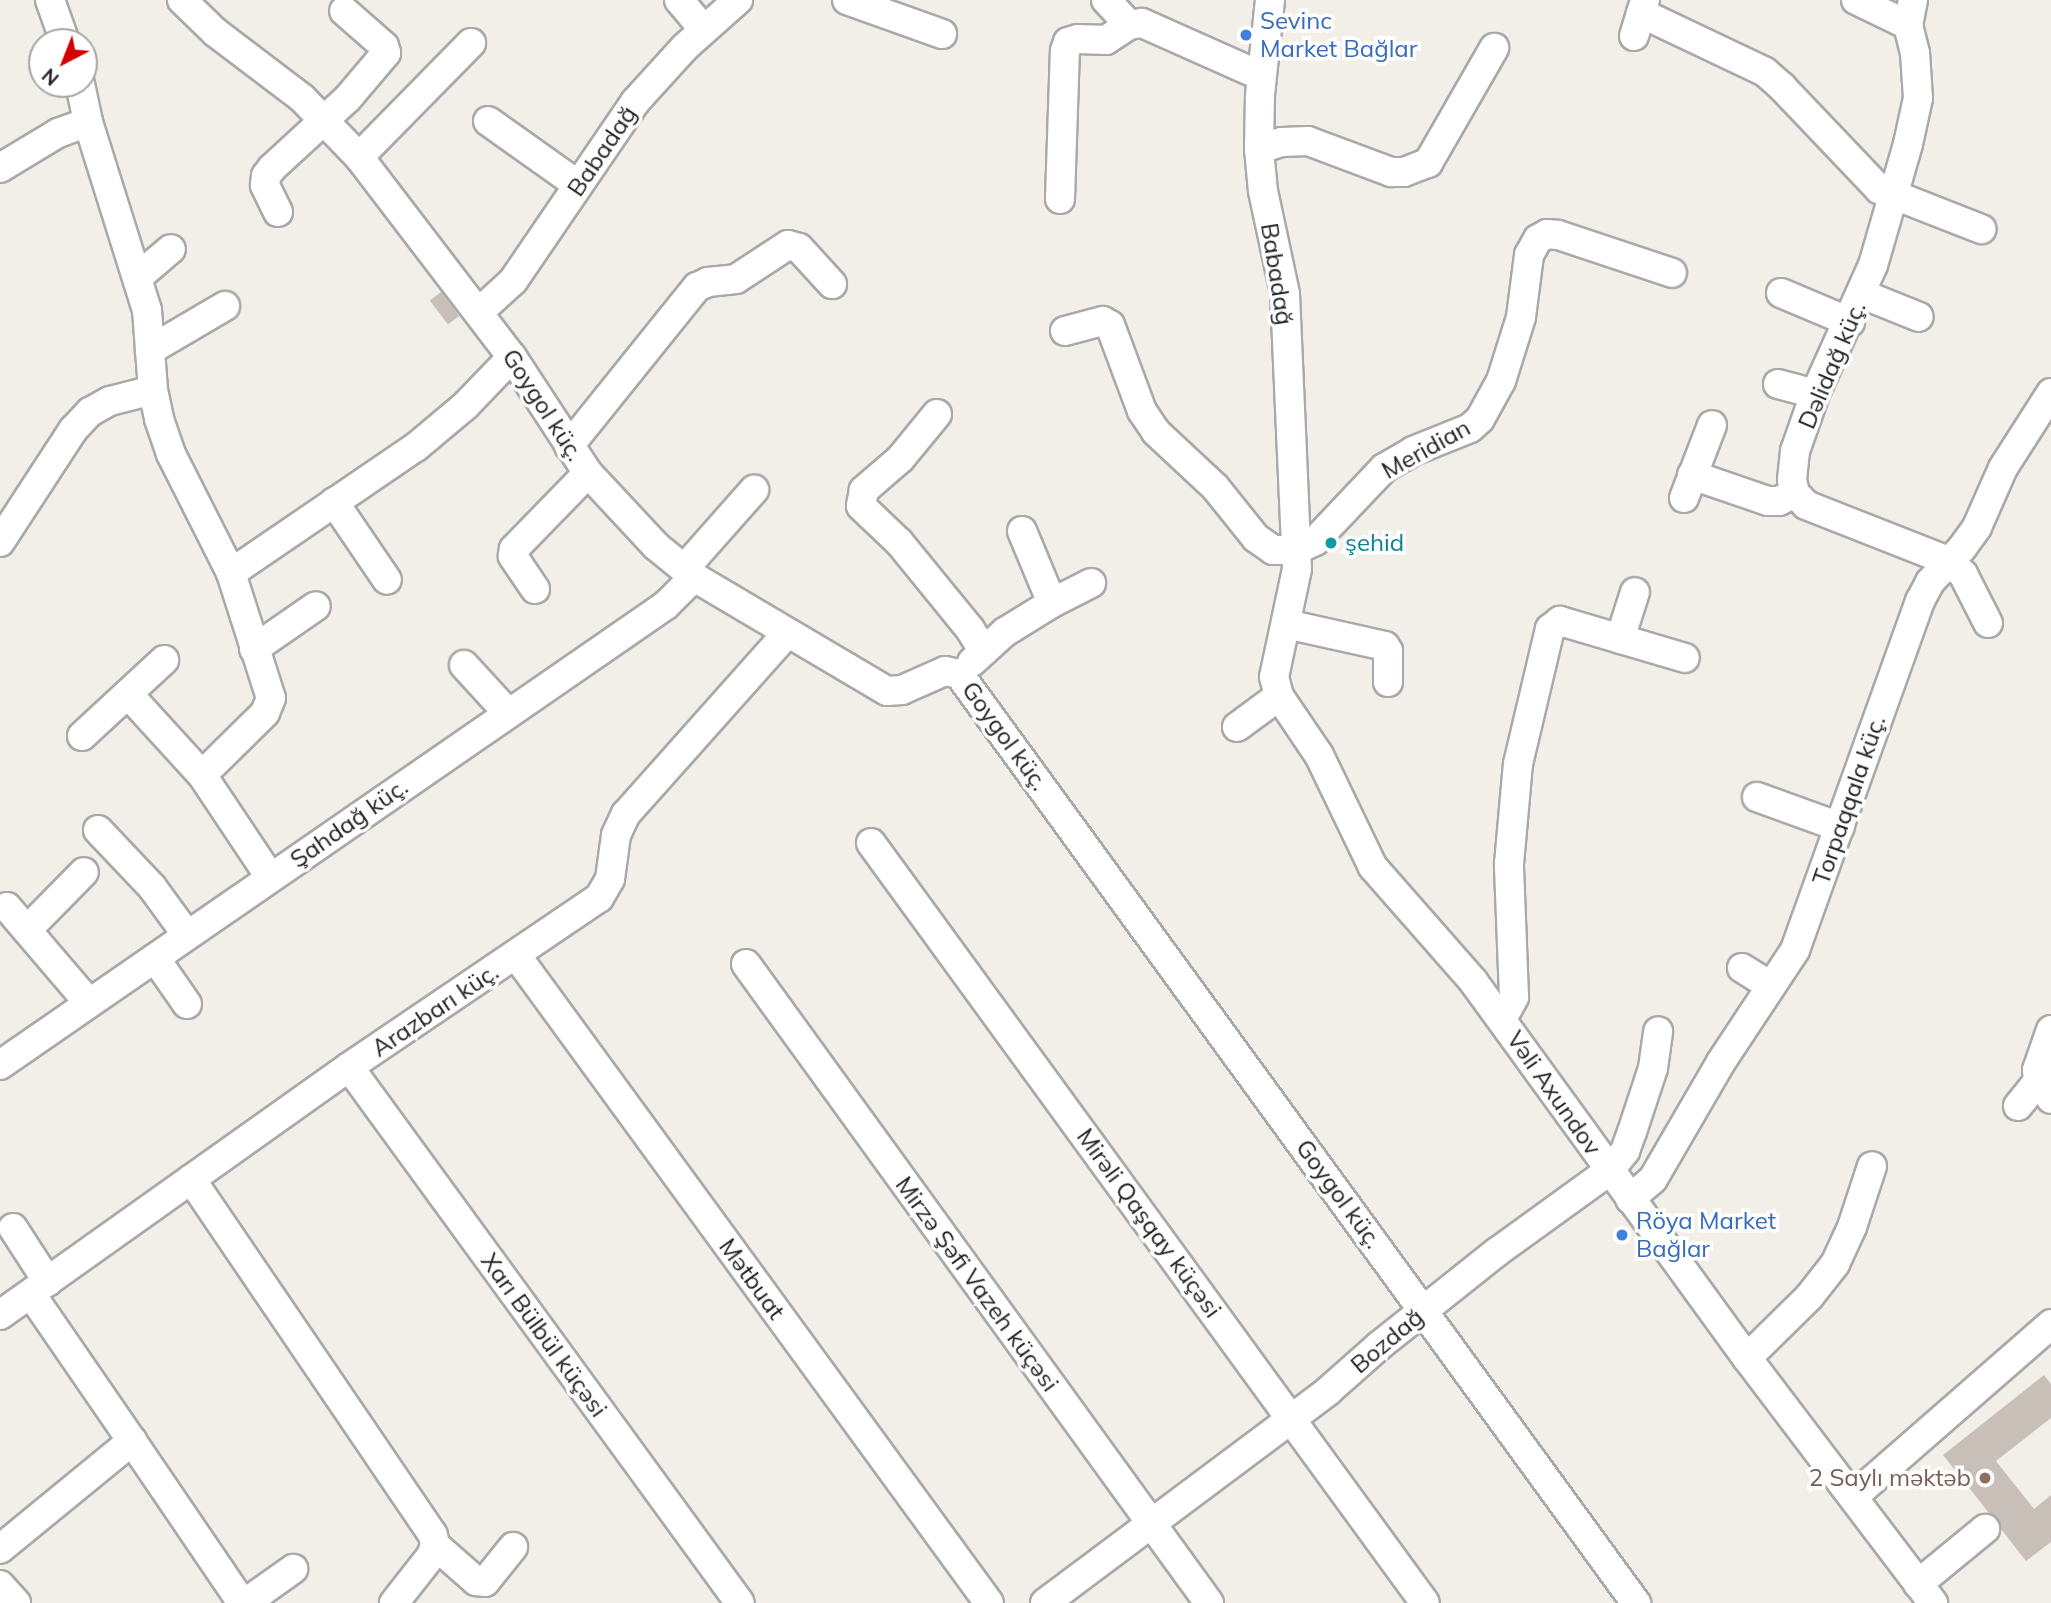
<!DOCTYPE html>
<html>
<head>
<meta charset="utf-8">
<style>
	body { margin:0 }
	#map { position:relative; width:2051px; height:1603px; overflow:hidden; background:#f2efe9; font-family:Mulish,sans-serif }
	div>[style] { position:absolute }
	[style*='--x'] { left:calc(var(--x)*1px); top:calc(var(--y)*1px); width:calc(var(--w)*1px); rotate:calc(var(--a)*1deg) }
	.building>* { inset:0; background:#c7bfb8; transform-origin:0 0 }
	.roads { filter:drop-shadow(2px 0 #a9a9a9) drop-shadow(-2px 0 #a9a9a9) drop-shadow(0 2px #a9a9a9) drop-shadow(0 -2px #a9a9a9) }
	.minor>* { height:28px; margin:-14px; padding:0 14px; transform-origin:14px; border-radius:14px; background:#fff }
	.dots>* { width:19px; height:19px; translate:-50% -50%; box-sizing:border-box; border:4px solid #fff; border-radius:50% }
	span { translate:-50% -50%; white-space:nowrap; text-align:center; line-height:1.15; -webkit-text-stroke:7px #fff; paint-order:stroke }
	.shop-label { font-size:24px; color:#366cbe }
	.left { translate:0 -50%; text-align:left }
	.street-label { font-size:24px; color:#222 }
	.culture-label { font-size:24px; color:#0d838f }
	.education-label { font-size:24px; color:#785e54 }
	.right { translate:-100% -50%; text-align:right }
	.north { position:absolute; left:28px; top:28px; width:70px; height:70px; box-sizing:border-box; background:#fff; border:2px solid #a7a7a7; border-radius:50%; rotate:222deg; font-size:19px; font-weight:700; line-height:28px; text-align:center; color:#222 }
	.north::after { content:''; display:block; margin:auto; width:24px; height:32px; background:#d40000; clip-path:polygon(50% 0,100% 100%,50% 72%,0 100%) }
</style>
</head>
<body>
<div id="map">
	<div class="building">
		<i style="left:441px;top:292px;width:30px;height:14px;rotate:53deg"></i>
		<i style="clip-path:polygon(2044px 1375px,2051px 1384px,2051px 1418px,1996px 1461px,2034px 1509px,2051px 1495px,2051px 1542px,2026px 1561px,2001px 1529px,1998px 1519px,1989px 1513px,1943px 1455px)"></i>
	</div>
	<div class="roads">
		<div class="minor">
			<i style="--x:50;--y:0;--w:45;--a:70.3"></i>
			<i style="--x:182;--y:0;--w:46;--a:44.1"></i>
			<i style="--x:215;--y:32;--w:109;--a:37.2"></i>
			<i style="--x:302;--y:98;--w:82;--a:46"></i>
			<i style="--x:359;--y:157;--w:252;--a:52.6"></i>
			<i style="--x:512;--y:357;--w:139;--a:56.8"></i>
			<i style="--x:588;--y:473;--w:100;--a:47"></i>
			<i style="--x:656;--y:546;--w:49;--a:39.2"></i>
			<i style="--x:694;--y:577;--w:224;--a:30.6"></i>
			<i style="--x:887;--y:691;--w:15;--a:-4"></i>
			<i style="--x:902;--y:690;--w:47;--a:-23.8"></i>
			<i style="--x:945;--y:671;--w:14;--a:12"></i>
			<i style="--x:959;--y:674;--w:1150;--a:53.92"></i>
			<i style="--x:679;--y:0;--w:38;--a:50"></i>
			<i style="--x:847;--y:0;--w:101;--a:19.7"></i>
			<i style="--x:1106;--y:0;--w:34;--a:47"></i>
			<i style="--x:1270;--y:0;--w:96;--a:96"></i>
			<i style="--x:1260;--y:95;--w:54;--a:91.1"></i>
			<i style="--x:1259;--y:149;--w:42;--a:84.6"></i>
			<i style="--x:1263;--y:191;--w:105;--a:77.9"></i>
			<i style="--x:1285;--y:294;--w:275;--a:87.5"></i>
			<i style="--x:1297;--y:569;--w:110;--a:102"></i>
			<i style="--x:1274;--y:677;--w:20;--a:75"></i>
			<i style="--x:1279;--y:696;--w:71;--a:55.9"></i>
			<i style="--x:1319;--y:755;--w:124;--a:64.3"></i>
			<i style="--x:1373;--y:867;--w:152;--a:48.7"></i>
			<i style="--x:1473;--y:981;--w:466;--a:54"></i>
			<i style="--x:1747;--y:1358;--w:308;--a:52.8"></i>
			<i style="--x:1645;--y:0;--w:14;--a:107"></i>
			<i style="--x:1641;--y:13;--w:137;--a:25.4"></i>
			<i style="--x:1765;--y:72;--w:23;--a:41"></i>
			<i style="--x:1782;--y:87;--w:141;--a:46.4"></i>
			<i style="--x:1879;--y:189;--w:110;--a:21.4"></i>
			<i style="--x:1856;--y:0;--w:58;--a:25.7"></i>
			<i style="--x:1913;--y:0;--w:25;--a:101"></i>
			<i style="--x:1908;--y:25;--w:29;--a:76"></i>
			<i style="--x:1915;--y:53;--w:45;--a:86.2"></i>
			<i style="--x:1918;--y:98;--w:47;--a:102.3"></i>
			<i style="--x:1908;--y:144;--w:126;--a:106.1"></i>
			<i style="--x:1873;--y:265;--w:141;--a:114.2"></i>
			<i style="--x:1815;--y:394;--w:60;--a:109.3"></i>
			<i style="--x:1795;--y:451;--w:29;--a:96"></i>
			<i style="--x:1792;--y:480;--w:13;--a:77"></i>
			<i style="--x:1795;--y:493;--w:16;--a:47"></i>
			<i style="--x:1806;--y:505;--w:153;--a:21.5"></i>
			<i style="--x:1948;--y:561;--w:20;--a:41"></i>
			<i style="--x:1963;--y:574;--w:55;--a:63"></i>
			<i style="--x:1634;--y:36;--w:24;--a:-73"></i>
			<i style="--x:80;--y:84;--w:39;--a:78"></i>
			<i style="--x:88;--y:122;--w:197;--a:72.6"></i>
			<i style="--x:147;--y:310;--w:80;--a:85.7"></i>
			<i style="--x:153;--y:390;--w:30;--a:78"></i>
			<i style="--x:159;--y:419;--w:37;--a:71"></i>
			<i style="--x:171;--y:454;--w:133;--a:63.2"></i>
			<i style="--x:231;--y:573;--w:131;--a:72.3"></i>
			<i style="--x:271;--y:698;--w:16;--a:112"></i>
			<i style="--x:265;--y:713;--w:88;--a:135.5"></i>
			<i style="--x:488;--y:121;--w:110;--a:35.4"></i>
			<i style="--x:1259;--y:149;--w:24;--a:-17"></i>
			<i style="--x:1282;--y:142;--w:26;--a:-2"></i>
			<i style="--x:1308;--y:141;--w:89;--a:20.5"></i>
			<i style="--x:1391;--y:172;--w:13;--a:0"></i>
			<i style="--x:1404;--y:172;--w:26;--a:-21"></i>
			<i style="--x:1428;--y:163;--w:133;--a:-60.1"></i>
			<i style="--x:359;--y:157;--w:160;--a:-45.5"></i>
			<i style="--x:0;--y:168;--w:68;--a:-31.1"></i>
			<i style="--x:58;--y:133;--w:32;--a:-20"></i>
			<i style="--x:1060;--y:199;--w:148;--a:-88.1"></i>
			<i style="--x:1065;--y:51;--w:9;--a:-72"></i>
			<i style="--x:1068;--y:42;--w:10;--a:-17"></i>
			<i style="--x:1078;--y:39;--w:28;--a:2"></i>
			<i style="--x:1106;--y:40;--w:27;--a:-33"></i>
			<i style="--x:1129;--y:25;--w:13;--a:-9"></i>
			<i style="--x:1142;--y:23;--w:130;--a:24"></i>
			<i style="--x:278;--y:212;--w:30;--a:-116"></i>
			<i style="--x:265;--y:185;--w:9;--a:-84"></i>
			<i style="--x:266;--y:176;--w:10;--a:-53"></i>
			<i style="--x:272;--y:168;--w:103;--a:-42.6"></i>
			<i style="--x:348;--y:98;--w:59;--a:-49.8"></i>
			<i style="--x:386;--y:53;--w:7;--a:-106"></i>
			<i style="--x:384;--y:46;--w:53;--a:-138.8"></i>
			<i style="--x:138;--y:277;--w:43;--a:-40.3"></i>
			<i style="--x:1781;--y:293;--w:75;--a:22.8"></i>
			<i style="--x:1862;--y:294;--w:61;--a:22"></i>
			<i style="--x:479;--y:312;--w:46;--a:-42.4"></i>
			<i style="--x:513;--y:281;--w:217;--a:-55.7"></i>
			<i style="--x:635;--y:102;--w:74;--a:-47.7"></i>
			<i style="--x:685;--y:47;--w:71;--a:-41.6"></i>
			<i style="--x:1065;--y:331;--w:39;--a:-15"></i>
			<i style="--x:1103;--y:321;--w:8;--a:30"></i>
			<i style="--x:1110;--y:325;--w:92;--a:69.6"></i>
			<i style="--x:1142;--y:411;--w:25;--a:56"></i>
			<i style="--x:1156;--y:432;--w:81;--a:43"></i>
			<i style="--x:1215;--y:487;--w:65;--a:51.2"></i>
			<i style="--x:1256;--y:538;--w:21;--a:35"></i>
			<i style="--x:1273;--y:550;--w:23;--a:0"></i>
			<i style="--x:1296;--y:550;--w:21;--a:-25"></i>
			<i style="--x:1315;--y:541;--w:100;--a:-46.6"></i>
			<i style="--x:1384;--y:468;--w:34;--a:-30"></i>
			<i style="--x:1413;--y:451;--w:61;--a:-22"></i>
			<i style="--x:1470;--y:428;--w:13;--a:-42"></i>
			<i style="--x:1480;--y:419;--w:43;--a:-61.1"></i>
			<i style="--x:1501;--y:381;--w:67;--a:-72.6"></i>
			<i style="--x:1521;--y:317;--w:63;--a:-82.6"></i>
			<i style="--x:1529;--y:255;--w:18;--a:-61"></i>
			<i style="--x:1538;--y:239;--w:10;--a:-29"></i>
			<i style="--x:1547;--y:234;--w:11;--a:5"></i>
			<i style="--x:1558;--y:235;--w:120;--a:18.4"></i>
			<i style="--x:150;--y:350;--w:87;--a:-30.4"></i>
			<i style="--x:1778;--y:384;--w:38;--a:15"></i>
			<i style="--x:937;--y:414;--w:58;--a:129.4"></i>
			<i style="--x:900;--y:459;--w:48;--a:139.3"></i>
			<i style="--x:864;--y:490;--w:16;--a:101"></i>
			<i style="--x:861;--y:506;--w:52;--a:43.5"></i>
			<i style="--x:899;--y:542;--w:112;--a:50.8"></i>
			<i style="--x:970;--y:629;--w:26;--a:59"></i>
			<i style="--x:569;--y:446;--w:204;--a:-51.2"></i>
			<i style="--x:697;--y:287;--w:12;--a:-24"></i>
			<i style="--x:708;--y:282;--w:28;--a:-6"></i>
			<i style="--x:736;--y:279;--w:62;--a:-33.2"></i>
			<i style="--x:788;--y:245;--w:11;--a:15"></i>
			<i style="--x:799;--y:248;--w:49;--a:47.5"></i>
			<i style="--x:1692;--y:475;--w:80;--a:18.9"></i>
			<i style="--x:1768;--y:501;--w:11;--a:0"></i>
			<i style="--x:1779;--y:501;--w:18;--a:-27"></i>
			<i style="--x:1684;--y:498;--w:78;--a:-69"></i>
			<i style="--x:334;--y:502;--w:94;--a:55.8"></i>
			<i style="--x:1022;--y:531;--w:78;--a:67.4"></i>
			<i style="--x:0;--y:542;--w:134;--a:-56.9"></i>
			<i style="--x:73;--y:430;--w:25;--a:-47"></i>
			<i style="--x:90;--y:412;--w:23;--a:-29"></i>
			<i style="--x:110;--y:401;--w:44;--a:-14.3"></i>
			<i style="--x:684;--y:569;--w:106;--a:-48.5"></i>
			<i style="--x:231;--y:573;--w:224;--a:-34.3"></i>
			<i style="--x:416;--y:447;--w:65;--a:-40"></i>
			<i style="--x:466;--y:405;--w:66;--a:-46.2"></i>
			<i style="--x:535;--y:589;--w:40;--a:-124"></i>
			<i style="--x:513;--y:556;--w:7;--a:-82"></i>
			<i style="--x:514;--y:549;--w:106;--a:-45.8"></i>
			<i style="--x:1286;--y:624;--w:101;--a:12.5"></i>
			<i style="--x:1385;--y:646;--w:6;--a:59"></i>
			<i style="--x:1388;--y:651;--w:31;--a:90"></i>
			<i style="--x:1620;--y:639;--w:49;--a:-72.3"></i>
			<i style="--x:254;--y:649;--w:75;--a:-34.7"></i>
			<i style="--x:972;--y:662;--w:45;--a:-42.3"></i>
			<i style="--x:1005;--y:632;--w:55;--a:-31.7"></i>
			<i style="--x:1052;--y:603;--w:44;--a:-27.1"></i>
			<i style="--x:464;--y:665;--w:65;--a:47.5"></i>
			<i style="--x:128;--y:694;--w:110;--a:47.6"></i>
			<i style="--x:202;--y:775;--w:123;--a:56.3"></i>
			<i style="--x:1237;--y:727;--w:52;--a:-36.4"></i>
			<i style="--x:82;--y:736;--w:112;--a:-42.8"></i>
			<i style="--x:1757;--y:797;--w:88;--a:19.9"></i>
			<i style="--x:98;--y:830;--w:79;--a:46.5"></i>
			<i style="--x:152;--y:887;--w:59;--a:53.9"></i>
			<i style="--x:871;--y:843;--w:940;--a:53.91"></i>
			<i style="--x:7;--y:907;--w:126;--a:49.5"></i>
			<i style="--x:27;--y:930;--w:81;--a:-45.5"></i>
			<i style="--x:516;--y:955;--w:802;--a:53.87"></i>
			<i style="--x:155;--y:958;--w:56;--a:55.2"></i>
			<i style="--x:746;--y:964;--w:789;--a:54.07"></i>
			<i style="--x:1742;--y:968;--w:34;--a:32"></i>
			<i style="--x:1502;--y:1019;--w:25;--a:-61"></i>
			<i style="--x:1514;--y:997;--w:133;--a:-92.2"></i>
			<i style="--x:1509;--y:864;--w:100;--a:-84.9"></i>
			<i style="--x:1518;--y:764;--w:139;--a:-76.7"></i>
			<i style="--x:1550;--y:629;--w:13;--a:-39"></i>
			<i style="--x:1560;--y:621;--w:130;--a:16.5"></i>
			<i style="--x:2051;--y:1030;--w:42;--a:109.3"></i>
			<i style="--x:2037;--y:1070;--w:11;--a:85"></i>
			<i style="--x:2038;--y:1081;--w:22;--a:54"></i>
			<i style="--x:0;--y:1065;--w:809;--a:-34.63"></i>
			<i style="--x:666;--y:605;--w:40;--a:-45"></i>
			<i style="--x:349;--y:1067;--w:663;--a:53.89"></i>
			<i style="--x:2018;--y:1106;--w:32;--a:-51"></i>
			<i style="--x:191;--y:1179;--w:430;--a:55.8"></i>
			<i style="--x:433;--y:1535;--w:10;--a:79"></i>
			<i style="--x:435;--y:1545;--w:12;--a:110"></i>
			<i style="--x:431;--y:1556;--w:60;--a:128.2"></i>
			<i style="--x:1630;--y:1199;--w:30;--a:-41"></i>
			<i style="--x:1653;--y:1179;--w:135;--a:-59.8"></i>
			<i style="--x:1721;--y:1062;--w:134;--a:-56.5"></i>
			<i style="--x:1795;--y:950;--w:371;--a:-70.3"></i>
			<i style="--x:1920;--y:601;--w:21;--a:-62"></i>
			<i style="--x:1930;--y:582;--w:47;--a:-46.7"></i>
			<i style="--x:1962;--y:548;--w:26;--a:-54"></i>
			<i style="--x:1977;--y:527;--w:64;--a:-66.2"></i>
			<i style="--x:2003;--y:468;--w:89;--a:-57.4"></i>
			<i style="--x:13;--y:1228;--w:64;--a:57.1"></i>
			<i style="--x:0;--y:1315;--w:428;--a:-35.4"></i>
			<i style="--x:349;--y:1067;--w:302;--a:-34.1"></i>
			<i style="--x:599;--y:898;--w:22;--a:-60"></i>
			<i style="--x:610;--y:879;--w:44;--a:-82.2"></i>
			<i style="--x:616;--y:835;--w:23;--a:-65"></i>
			<i style="--x:626;--y:814;--w:242;--a:-48.3"></i>
			<i style="--x:1747;--y:1358;--w:87;--a:-44.5"></i>
			<i style="--x:1809;--y:1297;--w:42;--a:-51.8"></i>
			<i style="--x:1835;--y:1264;--w:41;--a:-65.3"></i>
			<i style="--x:1852;--y:1227;--w:64;--a:-71.8"></i>
			<i style="--x:132;--y:1441;--w:189;--a:55.8"></i>
			<i style="--x:238;--y:1597;--w:7;--a:34"></i>
			<i style="--x:244;--y:1601;--w:7;--a:-16"></i>
			<i style="--x:251;--y:1599;--w:52;--a:-35.5"></i>
			<i style="--x:1853;--y:1497;--w:263;--a:-41.1"></i>
			<i style="--x:435;--y:1545;--w:55;--a:41.3"></i>
			<i style="--x:476;--y:1581;--w:9;--a:6"></i>
			<i style="--x:485;--y:1582;--w:45;--a:-51.3"></i>
			<i style="--x:0;--y:1549;--w:171;--a:-39.3"></i>
			<i style="--x:132;--y:1441;--w:178;--a:-124.5"></i>
			<i style="--x:1918;--y:1584;--w:87;--a:-39.4"></i>
			<i style="--x:0;--y:1585;--w:24;--a:48"></i>
			<i style="--x:1045;--y:1603;--w:354;--a:-36.8"></i>
			<i style="--x:1328;--y:1391;--w:69;--a:-41.5"></i>
			<i style="--x:1380;--y:1345;--w:149;--a:-38.5"></i>
			<i style="--x:1497;--y:1252;--w:138;--a:-35.9"></i>
			<i style="--x:1609;--y:1171;--w:26;--a:-51"></i>
			<i style="--x:1625;--y:1151;--w:20;--a:-70"></i>
			<i style="--x:1632;--y:1132;--w:67;--a:-71.8"></i>
			<i style="--x:1653;--y:1068;--w:37;--a:-82"></i>
		</div>
	</div>
	<div class="dots">
		<i style="left:1246px;top:35px;background:#3f7fe0"></i>
		<i style="left:1331px;top:543px;background:#0f9aa8"></i>
		<i style="left:1622px;top:1235px;background:#3f7fe0"></i>
		<i style="left:1985px;top:1478px;background:#8d6e63"></i>
	</div>
	<div class="shop-label">
		<span class="left" style="left:1260px;top:35px">Sevinc<br>Market Bağlar</span>
		<span class="left" style="left:1636px;top:1235px">Röya Market<br>Bağlar</span>
	</div>
	<div class="street-label">
		<span style="left:602px;top:151px;rotate:-56deg">Babadağ</span>
		<span style="left:1277px;top:274px;rotate:81deg">Babadağ</span>
		<span style="left:1832px;top:365px;rotate:-67deg">Dəlidağ küç.</span>
		<span style="left:543px;top:405px;rotate:57deg">Goygol küç.</span>
		<span style="left:1426px;top:449px;rotate:-29deg">Meridian</span>
		<span style="left:1005px;top:736px;rotate:54deg">Goygol küç.</span>
		<span style="left:1849px;top:800px;rotate:-71deg">Torpaqqala küç.</span>
		<span style="left:349px;top:823px;rotate:-35deg">Şahdağ küç.</span>
		<span style="left:435px;top:1010px;rotate:-34deg">Arazbarı küç.</span>
		<span style="left:1554px;top:1093px;rotate:55deg">Vəli Axundov</span>
		<span style="left:1339px;top:1194px;rotate:54deg">Goygol küç.</span>
		<span style="left:1149px;top:1223px;rotate:54deg">Mirəli Qaşqay küçəsi</span>
		<span style="left:752px;top:1279px;rotate:54deg">Mətbuat</span>
		<span style="left:977px;top:1284px;rotate:54deg">Mirzə Şəfi Vazeh küçəsi</span>
		<span style="left:544px;top:1335px;rotate:54deg">Xarı Bülbül küçəsi</span>
		<span style="left:1387px;top:1341px;rotate:-40deg">Bozdağ</span>
	</div>
	<div class="culture-label">
		<span class="left" style="left:1345px;top:543px">şehid</span>
	</div>
	<div class="education-label">
		<span class="right" style="left:1971px;top:1478px">2 Saylı məktəb</span>
	</div>
	<div class="north">N</div>
</div>
</body>
</html>
